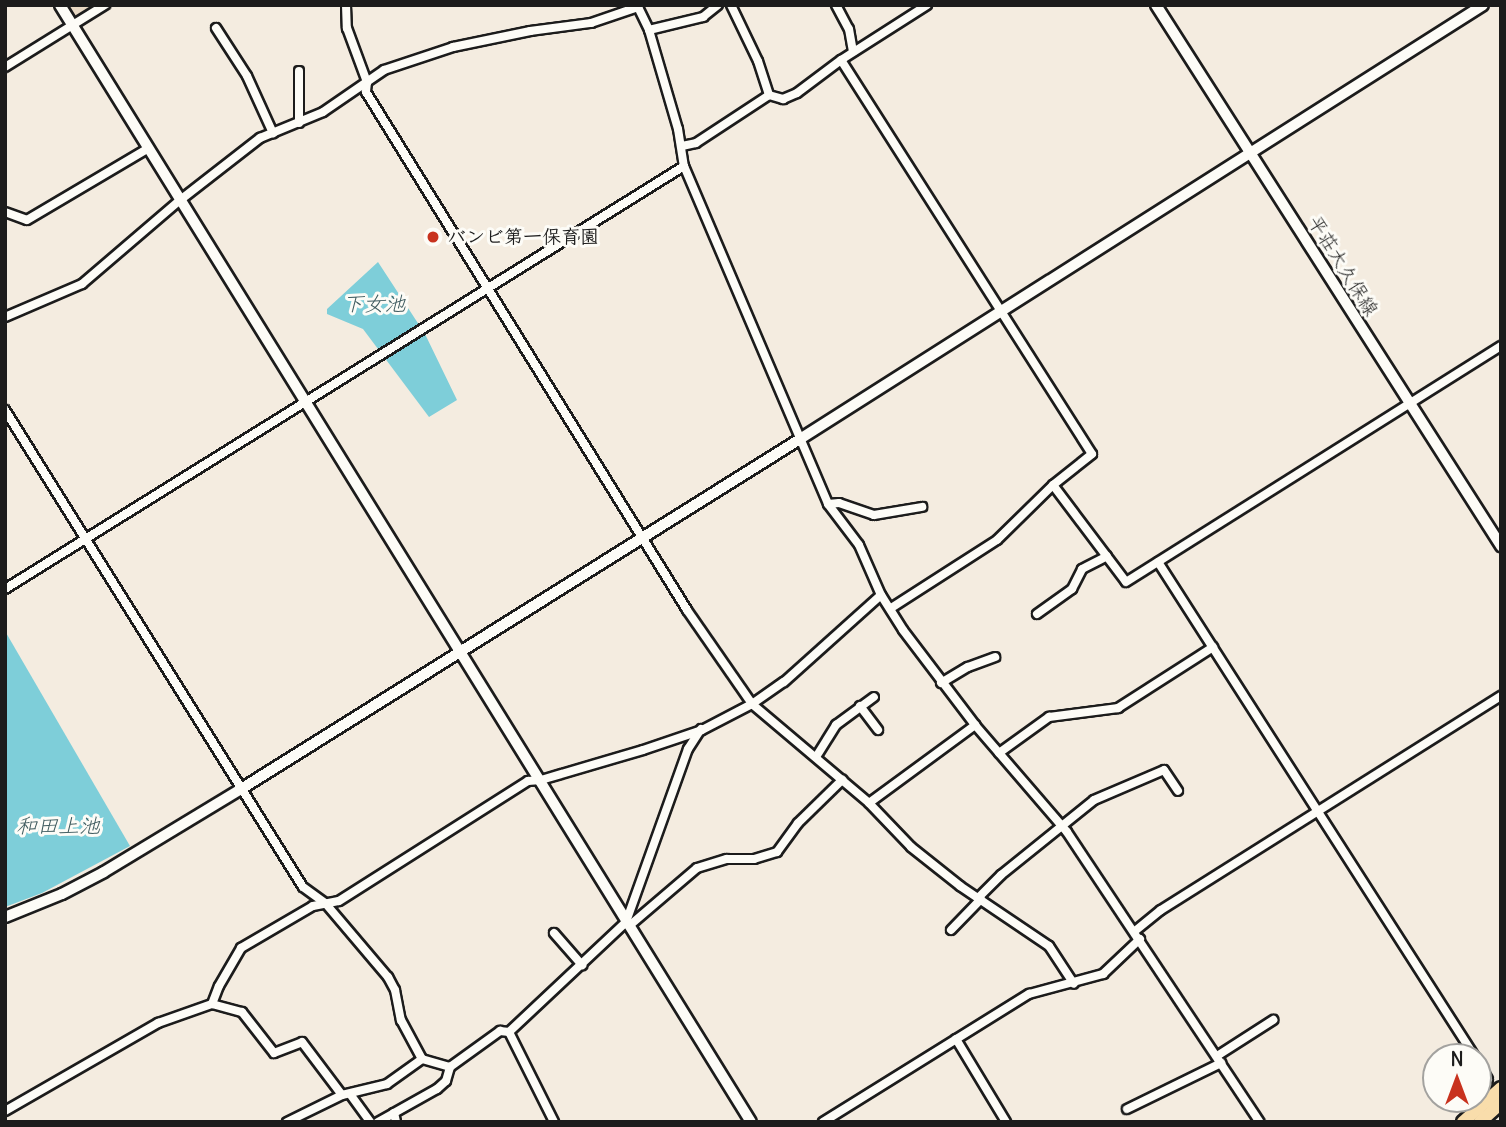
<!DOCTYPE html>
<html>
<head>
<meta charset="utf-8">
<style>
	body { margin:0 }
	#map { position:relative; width:1506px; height:1127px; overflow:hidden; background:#f4ece0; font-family:Delius,"Klee One",sans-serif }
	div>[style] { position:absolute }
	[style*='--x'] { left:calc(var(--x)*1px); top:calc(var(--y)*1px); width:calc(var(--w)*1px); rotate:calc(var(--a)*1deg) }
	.built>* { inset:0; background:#e9d9c4 }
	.water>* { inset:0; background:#7eced9 }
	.roads { filter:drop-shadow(2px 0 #1c1c1c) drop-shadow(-2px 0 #1c1c1c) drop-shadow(0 2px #1c1c1c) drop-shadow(0 -2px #1c1c1c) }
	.minor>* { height:8px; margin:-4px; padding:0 4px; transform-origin:4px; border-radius:4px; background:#fdfcf7 }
	.tertiary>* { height:10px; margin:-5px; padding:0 5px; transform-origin:5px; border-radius:5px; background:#fdfcf7 }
	.secondary>* { height:10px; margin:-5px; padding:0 5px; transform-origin:5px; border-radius:5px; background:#fdfcf7 }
	.primary>* { height:12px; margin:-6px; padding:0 6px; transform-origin:6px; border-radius:6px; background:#f9ddab }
	.dots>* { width:19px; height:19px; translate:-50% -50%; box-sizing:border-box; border:4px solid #fdfcf7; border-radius:50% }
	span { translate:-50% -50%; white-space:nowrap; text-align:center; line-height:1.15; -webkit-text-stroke:6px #fdfcf7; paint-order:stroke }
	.poi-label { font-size:19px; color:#1c1c1c; font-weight:700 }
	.left { translate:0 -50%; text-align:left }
	.street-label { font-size:19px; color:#1c1c1c }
	.water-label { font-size:21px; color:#3e5a5e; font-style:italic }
	.frame { position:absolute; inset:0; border:7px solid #1c1c1c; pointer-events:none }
	.north { position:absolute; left:1422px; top:1043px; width:70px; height:70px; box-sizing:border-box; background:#fdfcf7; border:2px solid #a3a29f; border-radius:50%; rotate:0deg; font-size:19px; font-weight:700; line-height:28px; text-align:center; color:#1c1c1c }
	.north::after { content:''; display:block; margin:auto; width:24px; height:32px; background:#c8321e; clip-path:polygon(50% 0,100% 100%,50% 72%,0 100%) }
</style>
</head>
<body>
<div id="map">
	<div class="built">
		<i style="clip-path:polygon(68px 5px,97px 5px,76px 18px)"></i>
	</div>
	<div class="water">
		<i style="clip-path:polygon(378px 262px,425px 334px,457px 400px,429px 417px,363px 329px,327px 314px,327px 309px)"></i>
		<i style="clip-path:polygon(5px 631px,130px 846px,42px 893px,5px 907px)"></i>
	</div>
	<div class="roads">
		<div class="minor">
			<i style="--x:346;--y:5;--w:23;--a:88"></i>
			<i style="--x:347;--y:28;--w:58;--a:69.7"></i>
			<i style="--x:367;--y:82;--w:10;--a:96"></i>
			<i style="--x:366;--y:92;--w:609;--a:58.21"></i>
			<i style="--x:687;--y:610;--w:114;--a:55.3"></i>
			<i style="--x:752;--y:704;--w:153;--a:40.2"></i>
			<i style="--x:869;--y:803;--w:61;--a:46.3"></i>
			<i style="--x:911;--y:847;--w:63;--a:38.5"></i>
			<i style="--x:960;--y:886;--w:107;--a:34"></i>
			<i style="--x:1049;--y:946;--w:45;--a:56.7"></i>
			<i style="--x:637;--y:5;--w:28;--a:64"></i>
			<i style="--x:649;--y:30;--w:103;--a:73.7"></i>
			<i style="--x:678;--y:129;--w:37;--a:81"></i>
			<i style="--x:684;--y:166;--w:367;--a:66.9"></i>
			<i style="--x:828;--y:504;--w:51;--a:52.9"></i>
			<i style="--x:859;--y:545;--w:55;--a:66.3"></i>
			<i style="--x:881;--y:595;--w:41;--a:57.8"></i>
			<i style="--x:903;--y:630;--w:119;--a:52.8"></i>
			<i style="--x:975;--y:725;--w:141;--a:49.3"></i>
			<i style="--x:1067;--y:832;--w:348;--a:56.4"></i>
			<i style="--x:731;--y:5;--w:62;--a:64.3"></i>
			<i style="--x:758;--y:61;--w:36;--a:72"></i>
			<i style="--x:836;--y:5;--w:27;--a:62"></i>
			<i style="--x:849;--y:29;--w:23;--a:80"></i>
			<i style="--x:216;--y:28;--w:57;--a:57.1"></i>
			<i style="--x:247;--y:76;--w:63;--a:65.5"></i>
			<i style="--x:649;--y:30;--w:56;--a:-13.5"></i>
			<i style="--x:703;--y:17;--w:19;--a:-39"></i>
			<i style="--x:841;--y:60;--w:467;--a:57.5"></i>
			<i style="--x:1092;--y:454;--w:50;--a:141.5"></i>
			<i style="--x:1053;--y:485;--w:78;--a:135.5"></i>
			<i style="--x:997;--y:540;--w:126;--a:147.3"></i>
			<i style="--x:5;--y:67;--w:118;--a:-31.8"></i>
			<i style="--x:299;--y:123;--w:52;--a:-90"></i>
			<i style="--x:682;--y:146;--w:14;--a:-12"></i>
			<i style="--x:696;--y:143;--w:87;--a:-33.3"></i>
			<i style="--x:769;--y:95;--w:15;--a:16"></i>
			<i style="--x:783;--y:99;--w:15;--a:-23"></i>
			<i style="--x:797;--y:93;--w:55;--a:-36.9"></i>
			<i style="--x:841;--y:60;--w:102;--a:-32.6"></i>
			<i style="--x:5;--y:212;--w:23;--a:20"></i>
			<i style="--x:27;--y:220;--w:139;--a:-30.6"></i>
			<i style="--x:5;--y:317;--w:84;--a:-23.2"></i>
			<i style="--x:82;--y:284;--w:128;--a:-40.6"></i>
			<i style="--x:179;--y:201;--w:103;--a:-37.9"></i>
			<i style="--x:260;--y:138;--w:68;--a:-22.4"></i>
			<i style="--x:323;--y:112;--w:74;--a:-34.5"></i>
			<i style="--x:384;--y:70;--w:73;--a:-18.4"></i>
			<i style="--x:453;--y:47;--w:79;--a:-11.7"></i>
			<i style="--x:530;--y:31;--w:62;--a:-7.5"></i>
			<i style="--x:591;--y:23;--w:50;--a:-18.8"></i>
			<i style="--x:5;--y:410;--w:562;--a:58.01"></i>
			<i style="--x:303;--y:887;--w:29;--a:36"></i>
			<i style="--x:326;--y:904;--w:96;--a:49.7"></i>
			<i style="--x:388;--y:977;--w:15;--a:62"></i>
			<i style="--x:395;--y:990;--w:31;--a:79"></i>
			<i style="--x:401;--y:1020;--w:44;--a:61.7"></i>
			<i style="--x:1053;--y:485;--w:121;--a:53"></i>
			<i style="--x:1126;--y:582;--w:443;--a:-32.2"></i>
			<i style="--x:828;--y:504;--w:11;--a:-5"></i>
			<i style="--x:839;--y:503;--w:37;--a:19"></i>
			<i style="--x:874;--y:515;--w:49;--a:-9.5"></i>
			<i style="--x:1158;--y:562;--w:588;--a:57.36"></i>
			<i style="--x:5;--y:589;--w:800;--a:-31.92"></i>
			<i style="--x:1037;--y:614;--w:43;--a:-35.5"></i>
			<i style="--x:1072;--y:589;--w:22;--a:-63"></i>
			<i style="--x:1082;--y:569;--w:28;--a:-27"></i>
			<i style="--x:941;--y:683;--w:31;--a:-31"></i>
			<i style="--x:968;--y:667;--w:29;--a:-20"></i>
			<i style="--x:860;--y:706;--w:30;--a:53"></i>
			<i style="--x:999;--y:753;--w:62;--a:-35.8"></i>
			<i style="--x:1049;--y:717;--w:70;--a:-7.4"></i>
			<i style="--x:1118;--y:708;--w:113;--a:-32.7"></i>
			<i style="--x:816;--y:757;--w:38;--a:-58"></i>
			<i style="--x:836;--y:725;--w:47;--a:-36.4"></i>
			<i style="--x:869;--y:803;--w:132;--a:-36.3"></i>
			<i style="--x:979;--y:897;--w:31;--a:-45"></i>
			<i style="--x:1001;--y:875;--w:119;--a:-38.9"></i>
			<i style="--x:1094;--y:800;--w:76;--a:-23.2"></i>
			<i style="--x:1164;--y:770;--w:25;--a:56"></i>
			<i style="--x:629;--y:926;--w:89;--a:-40.5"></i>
			<i style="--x:697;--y:868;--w:31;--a:-17"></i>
			<i style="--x:727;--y:859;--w:27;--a:0"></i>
			<i style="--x:754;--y:859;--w:24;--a:-17"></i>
			<i style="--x:777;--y:852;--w:36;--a:-54"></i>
			<i style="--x:798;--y:823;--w:62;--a:-44.3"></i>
			<i style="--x:951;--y:930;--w:43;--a:-45.9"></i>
			<i style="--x:1135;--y:931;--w:33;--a:-39"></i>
			<i style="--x:1161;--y:910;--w:402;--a:-32.2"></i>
			<i style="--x:554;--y:933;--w:43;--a:48.8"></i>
			<i style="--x:212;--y:1004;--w:31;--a:15"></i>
			<i style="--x:242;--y:1012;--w:52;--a:52"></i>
			<i style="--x:274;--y:1053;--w:30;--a:-21"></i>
			<i style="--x:302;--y:1042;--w:66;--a:53"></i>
			<i style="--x:509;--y:1032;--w:161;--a:-43.2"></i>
			<i style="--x:626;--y:922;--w:184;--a:-70.3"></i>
			<i style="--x:688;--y:749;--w:24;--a:-57"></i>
			<i style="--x:509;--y:1032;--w:101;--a:63.4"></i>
			<i style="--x:956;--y:1039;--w:97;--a:58.9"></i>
			<i style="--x:1217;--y:1056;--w:67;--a:-32.7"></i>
			<i style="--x:1478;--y:1062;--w:20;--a:60"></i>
			<i style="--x:350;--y:1094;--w:34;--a:54"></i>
			<i style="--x:1127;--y:1109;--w:105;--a:-26.1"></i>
			<i style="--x:5;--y:1111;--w:177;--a:-29.9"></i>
			<i style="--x:158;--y:1023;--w:57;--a:-19.4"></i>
			<i style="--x:212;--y:1004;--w:19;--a:-69"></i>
			<i style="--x:219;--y:986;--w:44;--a:-59.9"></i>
			<i style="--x:241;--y:948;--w:83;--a:-30.3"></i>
			<i style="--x:313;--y:906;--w:26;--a:-11"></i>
			<i style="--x:339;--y:901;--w:224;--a:-32.4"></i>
			<i style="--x:528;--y:781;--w:13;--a:-4"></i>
			<i style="--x:541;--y:780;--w:106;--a:-16.4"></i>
			<i style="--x:643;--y:750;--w:62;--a:-18.7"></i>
			<i style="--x:702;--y:730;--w:56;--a:-27.5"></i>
			<i style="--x:752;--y:704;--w:39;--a:-35"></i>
			<i style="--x:784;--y:682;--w:130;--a:-41.9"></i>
			<i style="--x:394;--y:1113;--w:49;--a:-29.2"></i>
			<i style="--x:437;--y:1089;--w:12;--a:-42"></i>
			<i style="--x:446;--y:1081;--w:15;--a:-74"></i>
			<i style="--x:287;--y:1122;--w:61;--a:-26.1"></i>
			<i style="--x:342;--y:1095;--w:46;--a:-13.7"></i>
			<i style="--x:387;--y:1084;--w:43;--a:-35.5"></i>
			<i style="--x:422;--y:1059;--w:29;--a:16"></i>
			<i style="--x:450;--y:1067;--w:62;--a:-35.8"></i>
			<i style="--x:500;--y:1031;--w:9;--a:6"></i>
			<i style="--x:378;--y:1122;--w:18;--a:-29"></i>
			<i style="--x:394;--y:1113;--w:9;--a:77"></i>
			<i style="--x:823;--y:1122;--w:243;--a:-31.9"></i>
			<i style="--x:1029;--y:994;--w:77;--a:-15.1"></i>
			<i style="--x:1103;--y:974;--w:51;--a:-43.4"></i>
		</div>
		<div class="tertiary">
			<i style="--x:60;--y:5;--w:1313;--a:58.26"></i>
			<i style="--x:5;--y:917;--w:61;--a:-22"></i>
			<i style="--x:62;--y:894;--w:47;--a:-27.6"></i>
			<i style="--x:104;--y:872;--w:160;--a:-31.2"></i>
			<i style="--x:241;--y:789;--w:660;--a:-32.05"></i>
			<i style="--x:800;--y:439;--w:809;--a:-32.43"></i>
		</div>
		<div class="secondary">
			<i style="--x:1156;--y:5;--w:642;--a:57.47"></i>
		</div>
		<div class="primary">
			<i style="--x:1463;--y:1122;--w:51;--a:-41.8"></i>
			<i style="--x:1480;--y:1122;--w:28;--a:-42"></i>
		</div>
	</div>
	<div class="dots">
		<i style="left:433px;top:237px;background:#c8321e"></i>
	</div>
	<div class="poi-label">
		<span class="left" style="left:447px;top:237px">バンビ第一保育園</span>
	</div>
	<div class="street-label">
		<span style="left:1343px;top:266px;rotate:58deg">平荘大久保線</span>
	</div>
	<div class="water-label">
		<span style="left:374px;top:304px">下女池</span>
		<span style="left:58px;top:826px">和田上池</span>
	</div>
	<div class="frame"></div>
	<div class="north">N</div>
</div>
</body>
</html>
